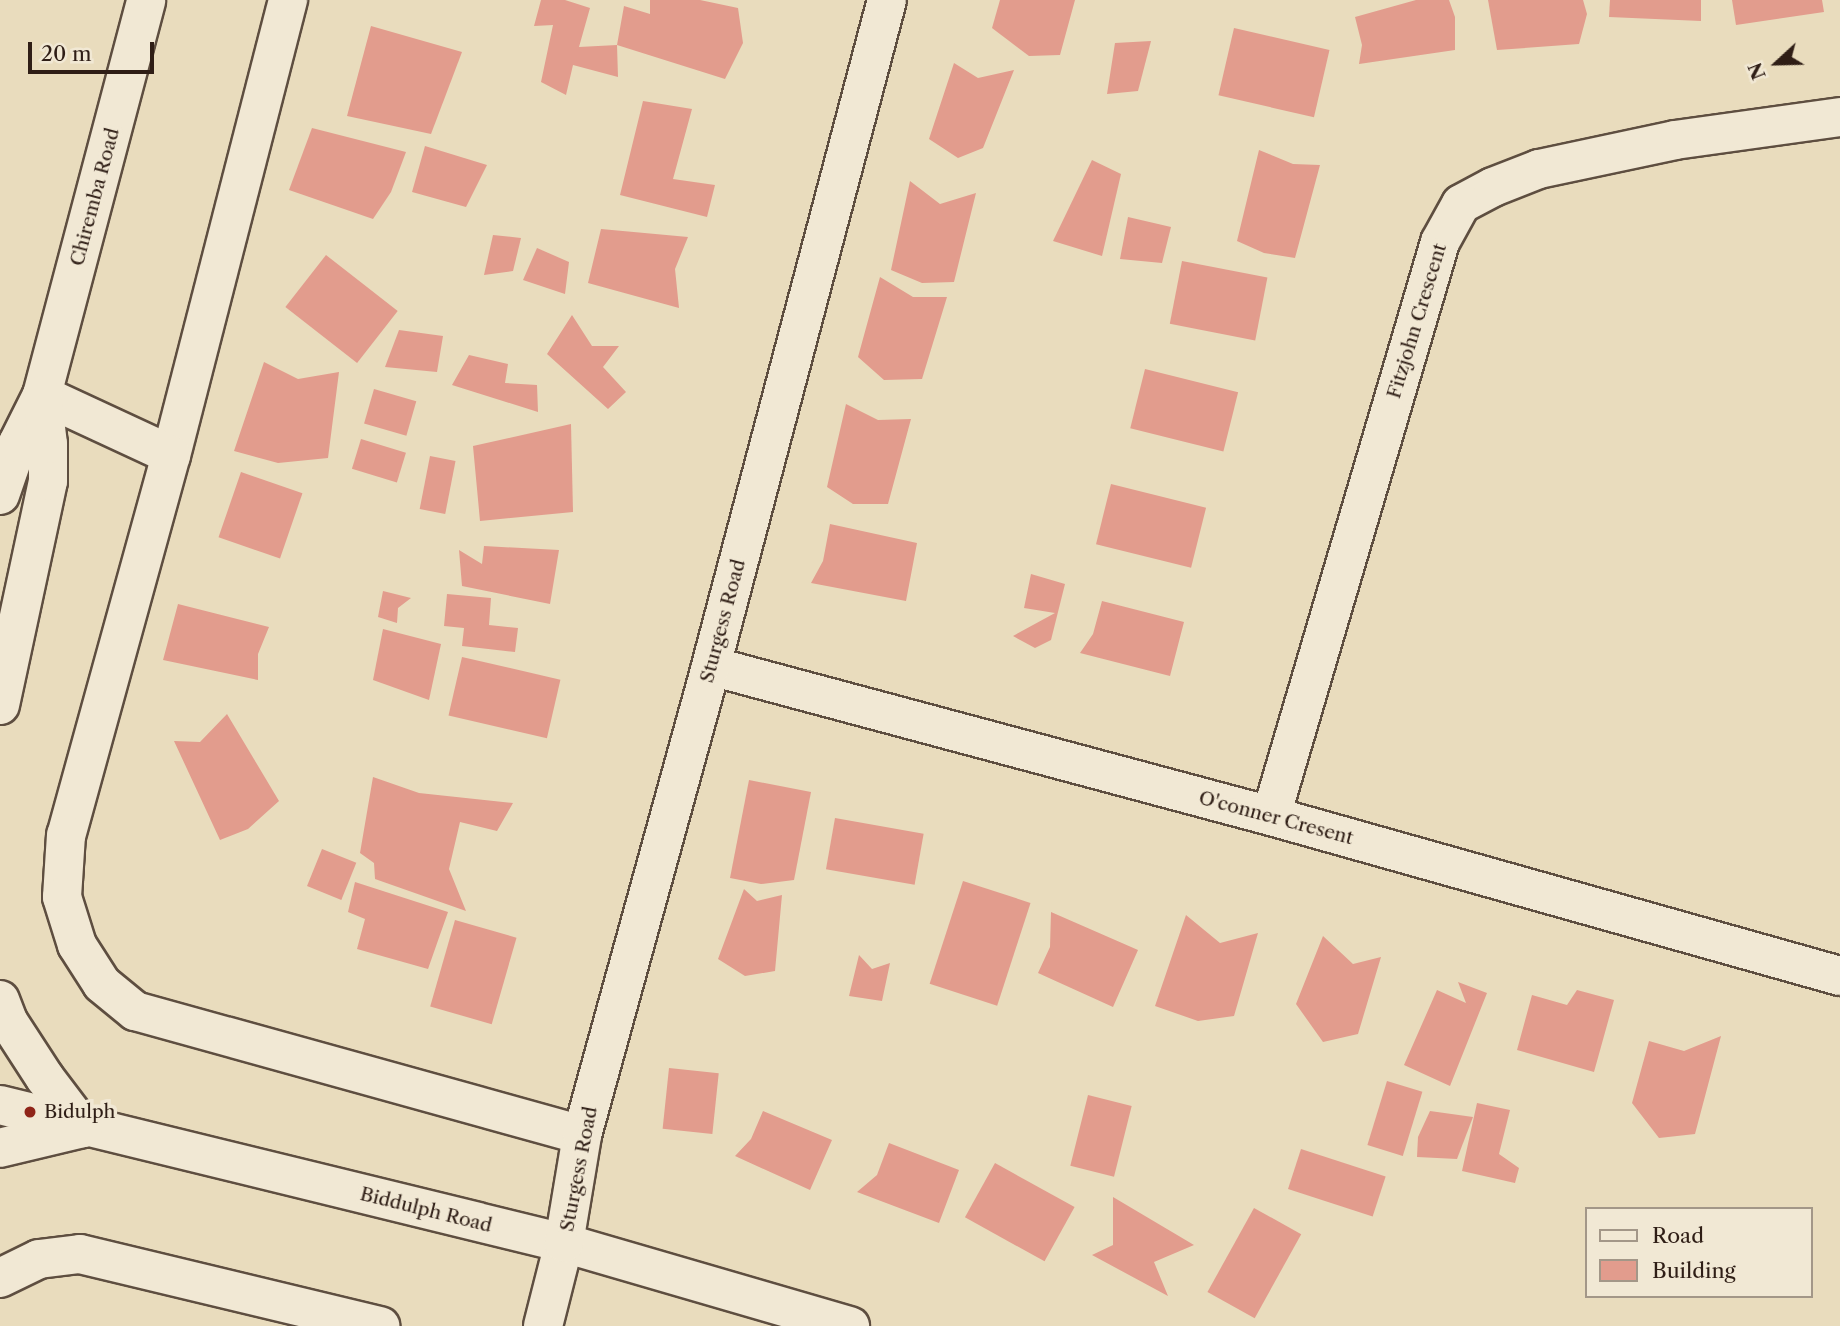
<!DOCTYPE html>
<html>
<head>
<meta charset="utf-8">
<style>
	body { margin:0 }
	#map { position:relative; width:1840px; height:1326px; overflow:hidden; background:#e9dcbd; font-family:"Libre Caslon Text",serif }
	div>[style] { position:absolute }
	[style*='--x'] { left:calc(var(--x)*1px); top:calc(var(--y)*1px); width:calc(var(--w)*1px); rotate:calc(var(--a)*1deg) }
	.building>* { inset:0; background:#e29c8d; transform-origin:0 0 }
	.roads { filter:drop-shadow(2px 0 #5e4e40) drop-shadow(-2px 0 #5e4e40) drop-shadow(0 2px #5e4e40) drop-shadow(0 -2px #5e4e40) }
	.minor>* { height:38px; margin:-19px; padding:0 19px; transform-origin:19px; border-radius:19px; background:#f1e8d4 }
	.secondary>* { height:38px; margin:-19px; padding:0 19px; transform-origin:19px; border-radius:19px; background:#f1e8d4 }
	.dots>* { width:19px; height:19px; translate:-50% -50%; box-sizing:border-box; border:4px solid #f1e8d4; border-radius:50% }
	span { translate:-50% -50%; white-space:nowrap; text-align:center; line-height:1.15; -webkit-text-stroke:7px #f1e8d4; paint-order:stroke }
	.street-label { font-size:19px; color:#2f1e16 }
	.poi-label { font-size:19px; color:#2f1e16 }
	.left { translate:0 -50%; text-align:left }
	.legend { position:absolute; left:1585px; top:1207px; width:228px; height:91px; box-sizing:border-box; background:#f1e8d4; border:2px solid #a39788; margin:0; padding:9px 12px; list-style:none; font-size:21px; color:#2f1e16 }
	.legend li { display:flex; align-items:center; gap:14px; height:35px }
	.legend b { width:35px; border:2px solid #a39788 }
	.north { position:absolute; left:1742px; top:28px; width:70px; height:70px; -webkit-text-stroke:5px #f1e8d4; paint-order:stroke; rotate:248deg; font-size:19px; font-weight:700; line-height:28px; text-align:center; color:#2f1e16 }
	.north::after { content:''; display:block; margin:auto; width:24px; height:32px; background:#2f1e16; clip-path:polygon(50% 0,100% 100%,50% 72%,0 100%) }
	.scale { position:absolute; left:28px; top:42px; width:126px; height:32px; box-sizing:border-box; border:4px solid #2f1e16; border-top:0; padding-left:9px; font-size:21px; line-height:24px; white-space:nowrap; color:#2f1e16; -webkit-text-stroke:5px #f1e8d4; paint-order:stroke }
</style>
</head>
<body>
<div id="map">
	<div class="building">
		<i style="clip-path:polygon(541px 0,565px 0,590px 8px,579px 47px,617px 45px,624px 6px,650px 14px,650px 0,700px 0,738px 8px,743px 43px,725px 79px,617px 45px,618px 77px,573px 65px,566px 95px,541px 82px,553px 25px,534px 26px)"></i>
		<i style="clip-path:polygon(1000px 0,1075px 0,1060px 55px,1029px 56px,992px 28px)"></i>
		<i style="clip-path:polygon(1416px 0,1449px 0,1455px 17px,1455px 50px,1359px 64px,1362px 45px,1355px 17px)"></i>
		<i style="clip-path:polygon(1488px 0,1583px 0,1587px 14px,1579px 44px,1497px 50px)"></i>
		<i style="clip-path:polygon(1610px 0,1701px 0,1701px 21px,1609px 17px)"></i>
		<i style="clip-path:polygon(1732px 0,1822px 0,1824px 12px,1736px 25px)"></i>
		<i style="clip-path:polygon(371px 26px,462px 52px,431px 134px,347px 116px)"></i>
		<i style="left:1234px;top:28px;width:98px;height:69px;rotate:13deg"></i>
		<i style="clip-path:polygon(1151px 41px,1138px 91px,1107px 94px,1115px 43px)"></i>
		<i style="clip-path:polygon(954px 63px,978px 78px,1014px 70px,983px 148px,958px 158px,929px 139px)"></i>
		<i style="clip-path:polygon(643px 101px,692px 109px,673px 179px,715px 185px,707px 217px,620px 195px)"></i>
		<i style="clip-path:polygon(312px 128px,406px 152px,391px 192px,373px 219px,289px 190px)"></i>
		<i style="clip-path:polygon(425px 146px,487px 165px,466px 207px,412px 192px)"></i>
		<i style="clip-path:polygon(1259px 150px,1293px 164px,1320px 165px,1295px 258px,1264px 253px,1237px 241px)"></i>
		<i style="clip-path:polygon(1092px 160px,1121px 174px,1102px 256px,1053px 241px)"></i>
		<i style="clip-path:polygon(910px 181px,940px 204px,976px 193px,954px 282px,922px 283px,891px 270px)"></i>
		<i style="clip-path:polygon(1128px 217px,1171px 227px,1162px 263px,1120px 259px)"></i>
		<i style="clip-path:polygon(601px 229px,688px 237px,675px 269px,679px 308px,588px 283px)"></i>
		<i style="clip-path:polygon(493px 235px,521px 238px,513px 271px,484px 275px)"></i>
		<i style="clip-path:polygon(537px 248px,569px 262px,565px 294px,523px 280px)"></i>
		<i style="left:326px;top:255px;width:91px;height:66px;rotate:38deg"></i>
		<i style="left:1182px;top:261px;width:87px;height:64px;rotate:11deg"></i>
		<i style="clip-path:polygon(880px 277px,913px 297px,947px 297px,922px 379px,884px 380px,858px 357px)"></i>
		<i style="clip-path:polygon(572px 315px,592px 346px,619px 346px,603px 367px,626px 392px,608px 409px,547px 354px)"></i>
		<i style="clip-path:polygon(399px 330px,443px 336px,437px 372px,385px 367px)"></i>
		<i style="clip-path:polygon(469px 355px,508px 364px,505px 383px,537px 385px,538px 412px,452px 385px)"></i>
		<i style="clip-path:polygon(264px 362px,298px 379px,339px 372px,328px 458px,278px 463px,234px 451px)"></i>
		<i style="left:1145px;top:369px;width:96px;height:61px;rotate:14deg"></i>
		<i style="left:374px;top:389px;width:44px;height:36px;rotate:16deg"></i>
		<i style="clip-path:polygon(846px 404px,878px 420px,911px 419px,888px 504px,853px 504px,827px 487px)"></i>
		<i style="clip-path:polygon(571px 424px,573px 512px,480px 521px,473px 446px)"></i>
		<i style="left:361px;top:439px;width:47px;height:31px;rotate:17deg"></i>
		<i style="left:430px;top:456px;width:26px;height:54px;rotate:11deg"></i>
		<i style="left:241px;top:472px;width:65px;height:69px;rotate:19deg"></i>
		<i style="left:1111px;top:484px;width:98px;height:62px;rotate:14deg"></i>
		<i style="clip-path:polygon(830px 524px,917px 543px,906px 601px,811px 583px,823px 561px)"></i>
		<i style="clip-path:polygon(484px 546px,559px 550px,550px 604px,462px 586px,459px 550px,482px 564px)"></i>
		<i style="clip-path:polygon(1031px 574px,1065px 584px,1051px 640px,1035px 648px,1013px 636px,1055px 613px,1024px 608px)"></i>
		<i style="clip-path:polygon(383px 591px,411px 598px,398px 608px,397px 623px,378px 617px)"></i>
		<i style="clip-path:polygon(447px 594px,491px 598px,489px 625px,518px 628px,515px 652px,462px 646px,464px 628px,444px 626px)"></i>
		<i style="clip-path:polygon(1102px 601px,1184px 622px,1170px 676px,1080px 653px,1093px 634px)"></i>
		<i style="clip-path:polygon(178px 604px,269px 627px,258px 654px,258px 680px,163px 660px)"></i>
		<i style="clip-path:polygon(383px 629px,441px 644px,429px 700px,373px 680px)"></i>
		<i style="left:462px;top:657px;width:101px;height:60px;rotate:13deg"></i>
		<i style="clip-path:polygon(227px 714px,279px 801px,248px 829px,220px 840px,174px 741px,200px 742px)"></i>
		<i style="clip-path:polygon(373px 777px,419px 793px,513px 803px,497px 831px,460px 822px,449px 869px,466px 911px,375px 879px,374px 863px,360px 853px)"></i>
		<i style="clip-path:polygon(749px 780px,811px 792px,794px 880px,761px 884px,730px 878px)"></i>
		<i style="left:835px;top:818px;width:90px;height:52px;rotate:10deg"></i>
		<i style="left:322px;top:849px;width:37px;height:40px;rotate:22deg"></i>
		<i style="left:963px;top:881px;width:71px;height:108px;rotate:18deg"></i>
		<i style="clip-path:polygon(355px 882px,448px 912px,428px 969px,357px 949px,365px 919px,348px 912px)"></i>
		<i style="clip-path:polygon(744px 889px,757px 901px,782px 895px,775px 971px,745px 976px,718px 959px)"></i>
		<i style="clip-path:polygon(1051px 912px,1138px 950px,1113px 1007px,1038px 973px,1050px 947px)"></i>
		<i style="clip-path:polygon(1186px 915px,1220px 943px,1258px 933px,1234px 1016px,1198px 1021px,1155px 1006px)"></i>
		<i style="left:455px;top:920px;width:64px;height:90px;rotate:16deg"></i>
		<i style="clip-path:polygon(1323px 936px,1353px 964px,1381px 957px,1358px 1034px,1323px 1042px,1296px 1004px)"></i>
		<i style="clip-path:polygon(859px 955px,872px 969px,890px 963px,882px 1001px,849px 996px)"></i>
		<i style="clip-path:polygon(1458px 982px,1487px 993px,1450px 1086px,1404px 1065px,1437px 990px,1466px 1003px)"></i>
		<i style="clip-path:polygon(1577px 990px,1614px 1000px,1594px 1072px,1517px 1050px,1532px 995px,1567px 1005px)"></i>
		<i style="clip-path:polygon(1721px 1036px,1695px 1134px,1659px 1138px,1632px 1103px,1649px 1041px,1684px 1051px)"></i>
		<i style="left:669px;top:1068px;width:50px;height:61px;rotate:6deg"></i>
		<i style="left:1387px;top:1081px;width:37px;height:67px;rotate:17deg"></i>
		<i style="left:1088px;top:1095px;width:45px;height:73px;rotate:14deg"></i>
		<i style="clip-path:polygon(1477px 1103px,1510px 1110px,1499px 1154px,1519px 1168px,1515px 1183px,1462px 1171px)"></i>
		<i style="clip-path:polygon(763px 1111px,832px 1140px,810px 1190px,735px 1156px,751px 1139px)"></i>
		<i style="clip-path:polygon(1430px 1111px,1473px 1117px,1457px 1159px,1417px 1157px,1418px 1137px)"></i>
		<i style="clip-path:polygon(889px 1143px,959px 1170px,939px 1223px,857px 1192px,877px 1175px)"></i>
		<i style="left:1301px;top:1149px;width:89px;height:42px;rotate:18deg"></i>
		<i style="left:995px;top:1163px;width:91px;height:62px;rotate:29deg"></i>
		<i style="clip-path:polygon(1113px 1197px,1194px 1245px,1154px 1262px,1168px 1296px,1092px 1255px,1113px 1245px)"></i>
		<i style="left:1254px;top:1208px;width:54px;height:96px;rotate:29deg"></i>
	</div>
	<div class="roads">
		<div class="minor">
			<i style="--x:288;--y:0;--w:470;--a:104.4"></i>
			<i style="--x:171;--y:455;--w:394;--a:105.4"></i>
			<i style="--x:66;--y:835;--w:62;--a:93.7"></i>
			<i style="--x:62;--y:897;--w:50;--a:72.6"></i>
			<i style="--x:77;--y:945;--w:46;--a:57.3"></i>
			<i style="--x:102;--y:984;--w:43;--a:39.3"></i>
			<i style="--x:135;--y:1011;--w:464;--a:15.5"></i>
			<i style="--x:42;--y:395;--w:142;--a:24.9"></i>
			<i style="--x:711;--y:666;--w:580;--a:15"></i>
			<i style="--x:1271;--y:816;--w:591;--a:15.71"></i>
			<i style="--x:1271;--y:816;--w:598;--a:-73.59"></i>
			<i style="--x:1440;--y:242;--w:43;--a:-61.1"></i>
			<i style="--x:1461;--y:204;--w:36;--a:-28"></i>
			<i style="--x:1493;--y:187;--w:49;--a:-21.4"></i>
			<i style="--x:1539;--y:169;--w:139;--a:-12"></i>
			<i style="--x:1675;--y:140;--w:167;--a:-7.9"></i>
			<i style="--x:0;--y:1105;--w:581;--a:13.75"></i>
			<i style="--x:564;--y:1243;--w:298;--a:16.2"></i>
			<i style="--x:0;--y:1278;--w:43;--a:-26"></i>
			<i style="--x:39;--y:1259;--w:41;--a:-7"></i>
			<i style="--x:80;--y:1254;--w:309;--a:13.5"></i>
			<i style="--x:543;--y:1326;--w:86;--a:-75.8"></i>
			<i style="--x:564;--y:1243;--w:109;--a:-80.5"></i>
			<i style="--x:582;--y:1135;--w:486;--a:-74.6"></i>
			<i style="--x:711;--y:666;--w:689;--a:-75.2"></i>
		</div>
		<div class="secondary">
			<i style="--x:0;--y:495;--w:55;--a:-70.9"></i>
			<i style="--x:18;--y:443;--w:54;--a:-63.4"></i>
			<i style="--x:42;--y:395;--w:408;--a:-75.2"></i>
			<i style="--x:0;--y:705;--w:229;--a:-77.9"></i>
			<i style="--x:48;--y:481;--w:37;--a:-90"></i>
			<i style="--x:48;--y:444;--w:49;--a:-97"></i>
			<i style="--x:0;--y:1000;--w:22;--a:69"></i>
			<i style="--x:8;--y:1021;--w:68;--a:57"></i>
			<i style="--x:45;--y:1078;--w:63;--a:52.8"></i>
			<i style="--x:83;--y:1128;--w:85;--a:166.5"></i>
		</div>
	</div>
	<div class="dots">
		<i style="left:30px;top:1112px;background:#8f2418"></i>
	</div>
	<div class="street-label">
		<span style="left:95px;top:197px;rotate:-75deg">Chiremba Road</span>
		<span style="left:1417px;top:321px;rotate:-73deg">Fitzjohn Crescent</span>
		<span style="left:723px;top:621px;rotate:-75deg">Sturgess Road</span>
		<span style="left:1276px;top:818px;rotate:15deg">O'conner Cresent</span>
		<span style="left:579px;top:1169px;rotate:-79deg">Sturgess Road</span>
		<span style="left:426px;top:1210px;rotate:14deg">Biddulph Road</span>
	</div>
	<div class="poi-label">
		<span class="left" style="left:44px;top:1112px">Bidulph</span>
	</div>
	<ul class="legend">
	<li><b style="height:9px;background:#f1e8d4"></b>Road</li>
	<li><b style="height:19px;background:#e29c8d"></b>Building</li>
	</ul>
	<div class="north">N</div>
	<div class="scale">20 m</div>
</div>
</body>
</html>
